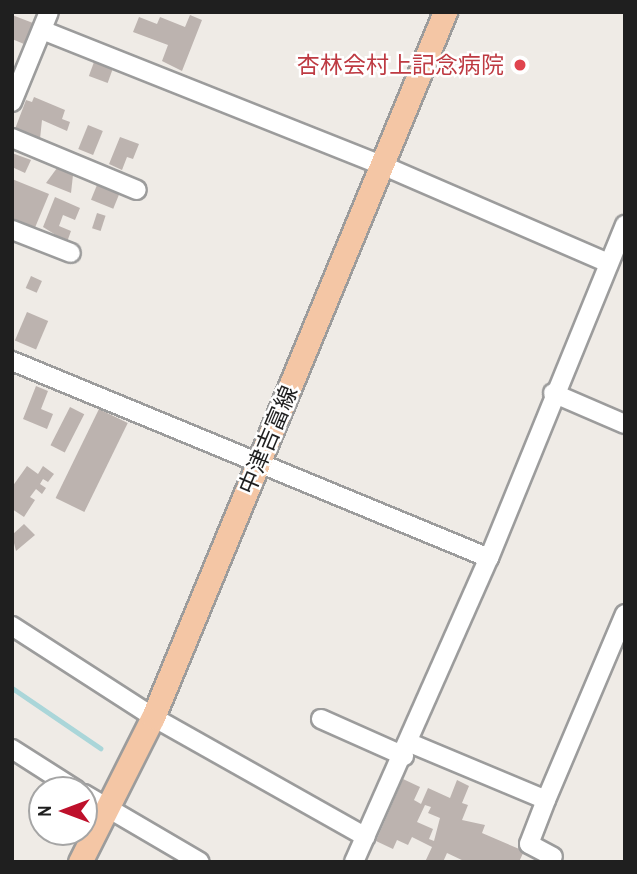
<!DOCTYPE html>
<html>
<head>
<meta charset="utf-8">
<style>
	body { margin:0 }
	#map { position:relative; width:637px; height:874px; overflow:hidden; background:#efebe6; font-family:"Archivo Narrow","Noto Sans JP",sans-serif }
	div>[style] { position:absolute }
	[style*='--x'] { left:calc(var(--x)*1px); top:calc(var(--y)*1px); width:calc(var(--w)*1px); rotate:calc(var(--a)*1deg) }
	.stream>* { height:5px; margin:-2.5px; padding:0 2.5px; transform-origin:2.5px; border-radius:2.5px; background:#aad6d9 }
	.building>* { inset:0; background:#bcb3af; transform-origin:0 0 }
	.roads { filter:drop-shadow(2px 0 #9c9c9c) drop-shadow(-2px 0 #9c9c9c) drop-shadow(0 2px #9c9c9c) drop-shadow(0 -2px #9c9c9c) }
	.minor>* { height:18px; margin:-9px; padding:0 9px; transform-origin:9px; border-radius:9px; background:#fff }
	.major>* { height:23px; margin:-11.5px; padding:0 11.5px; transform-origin:11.5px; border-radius:11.5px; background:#f4c6a5 }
	.dots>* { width:19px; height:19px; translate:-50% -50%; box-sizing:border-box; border:4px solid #fff; border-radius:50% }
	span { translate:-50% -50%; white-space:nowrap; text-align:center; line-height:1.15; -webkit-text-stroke:5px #fff; paint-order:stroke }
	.health-label { font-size:23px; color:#be3a42 }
	.right { translate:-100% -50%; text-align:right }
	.street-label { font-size:23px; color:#1f1f1f }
	.frame { position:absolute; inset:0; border:14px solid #1f1f1f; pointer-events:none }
	.north { position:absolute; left:28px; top:776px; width:70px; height:70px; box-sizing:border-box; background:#fff; border:2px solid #a5a5a5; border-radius:50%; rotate:270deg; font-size:19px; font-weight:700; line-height:28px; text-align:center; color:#1f1f1f }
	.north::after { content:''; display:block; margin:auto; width:24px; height:32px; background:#be102b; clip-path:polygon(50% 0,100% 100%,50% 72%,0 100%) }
</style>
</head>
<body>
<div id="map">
	<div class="stream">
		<i style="--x:12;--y:688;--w:107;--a:34.3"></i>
	</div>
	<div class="building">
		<i style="clip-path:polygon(12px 15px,33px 23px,24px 44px,12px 39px)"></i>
		<i style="clip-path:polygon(190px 15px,202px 20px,182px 71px,162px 61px,168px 45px,133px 32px,139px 17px,157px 24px,160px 17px,185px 27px)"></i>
		<i style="left:94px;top:62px;width:20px;height:15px;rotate:20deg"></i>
		<i style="clip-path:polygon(34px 97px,65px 110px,62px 119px,70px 122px,67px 131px,42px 120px,40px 139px,15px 129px,26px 100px,32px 102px)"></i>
		<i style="left:88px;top:125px;width:16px;height:26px;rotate:22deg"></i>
		<i style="clip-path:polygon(120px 137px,139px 144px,133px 159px,127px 157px,122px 170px,109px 164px)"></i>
		<i style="clip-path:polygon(12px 153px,31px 160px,25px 173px,12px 167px)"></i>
		<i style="clip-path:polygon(57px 168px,73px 175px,71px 193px,46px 183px)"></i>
		<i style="clip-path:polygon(12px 179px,49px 194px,34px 230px,12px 222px)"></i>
		<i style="left:97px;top:185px;width:24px;height:16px;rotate:22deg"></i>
		<i style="clip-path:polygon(55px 197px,80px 208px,75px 220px,63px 215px,59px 226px,71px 231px,67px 242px,43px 227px)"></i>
		<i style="left:97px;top:213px;width:9px;height:16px;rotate:18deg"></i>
		<i style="left:31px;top:276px;width:12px;height:13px;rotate:24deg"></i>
		<i style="left:27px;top:312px;width:23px;height:31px;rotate:23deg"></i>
		<i style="clip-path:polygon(36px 386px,48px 391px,41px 409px,53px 414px,47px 429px,23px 419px)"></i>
		<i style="left:70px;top:407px;width:16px;height:43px;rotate:27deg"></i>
		<i style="left:99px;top:409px;width:32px;height:99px;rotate:26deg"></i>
		<i style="clip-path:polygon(27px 466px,38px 474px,43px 466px,54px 474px,48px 482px,43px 479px,40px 484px,46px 488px,42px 494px,36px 489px,30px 497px,35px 500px,24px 517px,12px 509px,12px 487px)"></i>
		<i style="clip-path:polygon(24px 524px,35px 535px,16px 551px,12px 535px)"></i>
		<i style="clip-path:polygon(evenodd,403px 779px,420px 787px,414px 800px,421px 804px,428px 788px,450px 798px,457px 780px,469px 786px,462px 803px,468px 805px,462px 820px,485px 825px,482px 833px,524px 851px,519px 862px,466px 862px,447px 853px,443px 862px,425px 862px,432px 847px,412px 837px,408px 845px,397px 840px,393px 849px,376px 841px,403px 779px,425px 805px,431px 807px,428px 813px,440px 818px,434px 841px,429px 839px,433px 829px,417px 822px,425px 805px)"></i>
	</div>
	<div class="roads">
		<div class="minor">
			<i style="--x:42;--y:30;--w:366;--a:21.7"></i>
			<i style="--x:382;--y:165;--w:247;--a:23.4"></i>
			<i style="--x:12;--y:102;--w:97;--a:-67.7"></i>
			<i style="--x:12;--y:138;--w:135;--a:22.6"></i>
			<i style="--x:12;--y:230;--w:63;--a:21.3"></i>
			<i style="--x:12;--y:361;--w:516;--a:22.44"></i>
			<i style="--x:553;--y:393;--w:78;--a:23.3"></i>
			<i style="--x:12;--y:626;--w:168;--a:32.8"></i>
			<i style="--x:153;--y:717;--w:244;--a:29.4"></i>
			<i style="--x:321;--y:719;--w:91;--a:24"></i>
			<i style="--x:410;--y:743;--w:147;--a:22.7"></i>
			<i style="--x:546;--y:800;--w:202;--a:-67"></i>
			<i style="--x:12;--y:749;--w:76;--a:32.6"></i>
			<i style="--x:84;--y:794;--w:134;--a:30.4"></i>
			<i style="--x:546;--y:800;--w:47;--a:111.1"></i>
			<i style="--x:529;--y:844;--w:27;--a:28"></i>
			<i style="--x:354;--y:862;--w:333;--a:-66.1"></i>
			<i style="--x:489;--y:558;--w:360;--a:-67.8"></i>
		</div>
		<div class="major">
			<i style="--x:80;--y:862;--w:162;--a:-63.3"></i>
			<i style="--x:153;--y:717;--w:763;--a:-67.5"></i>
		</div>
	</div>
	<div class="dots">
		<i style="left:520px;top:65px;background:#e0444e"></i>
	</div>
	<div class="health-label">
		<span class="right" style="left:504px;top:65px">杏林会村上記念病院</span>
	</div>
	<div class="street-label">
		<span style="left:268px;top:440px;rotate:-67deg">中津吉富線</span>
	</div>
	<div class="frame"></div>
	<div class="north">N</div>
</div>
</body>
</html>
